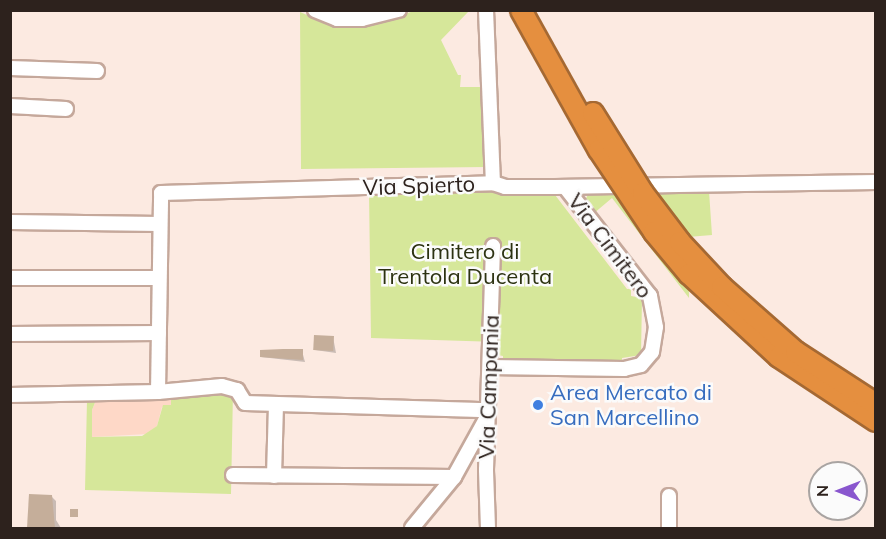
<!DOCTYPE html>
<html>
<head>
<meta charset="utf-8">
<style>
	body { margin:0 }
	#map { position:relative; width:886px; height:539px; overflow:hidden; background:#fceae1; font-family:Mulish,sans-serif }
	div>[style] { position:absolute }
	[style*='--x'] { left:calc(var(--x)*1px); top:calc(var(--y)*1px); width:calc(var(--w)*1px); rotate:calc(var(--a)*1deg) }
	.built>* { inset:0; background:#fed8c7 }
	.green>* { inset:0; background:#d6e79a }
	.shadow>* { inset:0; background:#0003 }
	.building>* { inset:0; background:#c5ae9a; transform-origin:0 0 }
	.roads { filter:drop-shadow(2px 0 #c5a89b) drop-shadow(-2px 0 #c5a89b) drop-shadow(0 2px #c5a89b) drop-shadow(0 -2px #c5a89b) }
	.minor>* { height:14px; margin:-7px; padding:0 7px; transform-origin:7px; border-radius:7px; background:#fff }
	.bridges { filter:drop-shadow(2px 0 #a56933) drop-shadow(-2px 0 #a56933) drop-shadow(0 2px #a56933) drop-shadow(0 -2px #a56933) }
	.highway-bridge>* { height:20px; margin:-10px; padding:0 10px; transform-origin:10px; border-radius:10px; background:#e58f3f }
	.dots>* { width:16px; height:16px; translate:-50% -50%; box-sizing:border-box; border:3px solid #fbfbfb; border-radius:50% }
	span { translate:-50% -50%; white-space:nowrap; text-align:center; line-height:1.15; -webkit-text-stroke:5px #fbfbfb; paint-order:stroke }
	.street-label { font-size:22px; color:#2d221d }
	.park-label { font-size:22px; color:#2c3211 }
	.shop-label { font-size:22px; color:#366cbe }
	.left { translate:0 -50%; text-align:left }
	.frame { position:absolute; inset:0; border:12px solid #2d221d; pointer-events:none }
	.north { position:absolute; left:808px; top:461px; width:60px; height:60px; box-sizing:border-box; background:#fbfbfb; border:2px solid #a9a4a2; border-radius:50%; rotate:270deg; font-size:16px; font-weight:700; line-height:24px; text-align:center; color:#2d221d }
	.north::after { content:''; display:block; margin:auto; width:21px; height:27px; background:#8956ce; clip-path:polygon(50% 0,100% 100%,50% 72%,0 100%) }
</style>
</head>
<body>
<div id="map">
	<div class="built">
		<i style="clip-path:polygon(171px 396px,171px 405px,162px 407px,157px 426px,148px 434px,92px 437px,92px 410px,96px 400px)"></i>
	</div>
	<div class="green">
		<i style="clip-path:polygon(414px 11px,469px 11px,441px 40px,458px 75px,461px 75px,460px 87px,485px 87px,487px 167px,301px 169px,300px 12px,330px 25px,365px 26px)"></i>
		<i style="clip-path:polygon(492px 186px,493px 192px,552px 191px,627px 289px,631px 289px,631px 296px,642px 298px,641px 355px,622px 358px,622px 363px,503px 361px,503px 356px,498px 355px,498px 342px,371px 338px,369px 192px)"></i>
		<i style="clip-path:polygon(709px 191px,712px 235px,688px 237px,689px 298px,612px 198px,593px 214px,585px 200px,589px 193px)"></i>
		<i style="clip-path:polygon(233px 392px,231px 494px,85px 490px,87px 400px,96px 400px,92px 410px,92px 437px,142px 436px,157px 426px,163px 405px,171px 405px,171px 396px)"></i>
	</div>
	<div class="shadow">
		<i style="clip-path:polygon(333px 337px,336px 353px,315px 350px)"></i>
		<i style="clip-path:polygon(302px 351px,305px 362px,261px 357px)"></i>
		<i style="clip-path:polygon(31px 496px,51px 496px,56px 501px,56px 520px,61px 528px,29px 528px)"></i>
	</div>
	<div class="building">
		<i style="left:314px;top:335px;width:20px;height:15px;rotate:3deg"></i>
		<i style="clip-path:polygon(283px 349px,303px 349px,303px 360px,260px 357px,260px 350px)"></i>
		<i style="clip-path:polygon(29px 494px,52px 495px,55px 528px,27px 528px)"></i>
		<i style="left:70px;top:509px;width:8px;height:8px"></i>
	</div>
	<div class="roads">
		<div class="minor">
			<i style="--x:315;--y:10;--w:24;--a:22"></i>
			<i style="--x:337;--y:19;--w:25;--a:0"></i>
			<i style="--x:362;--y:19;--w:38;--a:-14"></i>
			<i style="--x:486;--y:10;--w:173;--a:87.7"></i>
			<i style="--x:10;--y:68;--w:87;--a:2"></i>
			<i style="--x:10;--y:106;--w:56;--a:3.1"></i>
			<i style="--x:10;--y:222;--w:150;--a:0.8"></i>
			<i style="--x:10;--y:278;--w:149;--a:0"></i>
			<i style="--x:10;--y:334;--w:149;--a:-0.4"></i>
			<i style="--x:490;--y:367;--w:134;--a:0.9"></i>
			<i style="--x:624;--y:369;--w:17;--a:-13"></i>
			<i style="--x:641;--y:365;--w:17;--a:-50"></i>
			<i style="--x:652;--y:352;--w:25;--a:-81"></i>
			<i style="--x:656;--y:327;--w:32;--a:-101"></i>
			<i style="--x:650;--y:296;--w:138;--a:-127.9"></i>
			<i style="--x:158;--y:392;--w:199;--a:-89.1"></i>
			<i style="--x:161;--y:193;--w:332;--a:-1.7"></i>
			<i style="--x:493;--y:183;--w:13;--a:18"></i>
			<i style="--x:505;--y:187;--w:50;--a:0"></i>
			<i style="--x:555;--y:187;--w:321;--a:-0.9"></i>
			<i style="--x:10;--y:395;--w:148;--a:-1.2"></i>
			<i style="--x:158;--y:392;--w:64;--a:-5.4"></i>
			<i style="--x:222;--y:386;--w:16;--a:15"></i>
			<i style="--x:237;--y:390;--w:15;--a:58"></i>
			<i style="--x:245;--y:403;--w:243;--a:1.7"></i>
			<i style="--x:233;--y:475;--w:221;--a:0.5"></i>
			<i style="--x:274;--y:476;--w:71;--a:-88.4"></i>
			<i style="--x:669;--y:496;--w:32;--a:90"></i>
			<i style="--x:412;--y:528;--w:66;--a:-50.5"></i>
			<i style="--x:454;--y:477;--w:66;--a:-61.1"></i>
			<i style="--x:488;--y:528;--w:58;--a:-92"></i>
			<i style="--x:486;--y:470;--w:224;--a:-88.2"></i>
		</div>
	</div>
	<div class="bridges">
		<div class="highway-bridge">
			<i style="--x:521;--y:10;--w:160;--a:60.9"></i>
			<i style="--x:599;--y:150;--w:99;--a:56.1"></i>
			<i style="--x:654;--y:232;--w:55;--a:50.2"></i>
			<i style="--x:689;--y:274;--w:122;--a:42.7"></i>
			<i style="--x:779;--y:357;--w:116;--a:33.4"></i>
			<i style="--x:593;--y:113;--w:94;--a:58"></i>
			<i style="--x:643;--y:193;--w:61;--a:52.9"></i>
			<i style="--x:680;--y:242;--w:62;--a:47"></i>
			<i style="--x:722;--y:287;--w:98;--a:41.3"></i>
			<i style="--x:796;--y:352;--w:95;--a:33"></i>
		</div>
	</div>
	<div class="dots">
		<i style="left:538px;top:405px;background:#3f7fe0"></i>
	</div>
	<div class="street-label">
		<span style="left:419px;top:186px;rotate:-2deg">Via Spierto</span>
		<span style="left:610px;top:246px;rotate:53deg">Via Cimitero</span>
		<span style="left:489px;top:387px;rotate:-88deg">Via Campania</span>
	</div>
	<div class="park-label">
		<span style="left:465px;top:264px">Cimitero di<br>Trentola Ducenta</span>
	</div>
	<div class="shop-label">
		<span class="left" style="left:550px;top:405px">Area Mercato di<br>San Marcellino</span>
	</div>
	<div class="frame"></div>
	<div class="north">N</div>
</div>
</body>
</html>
